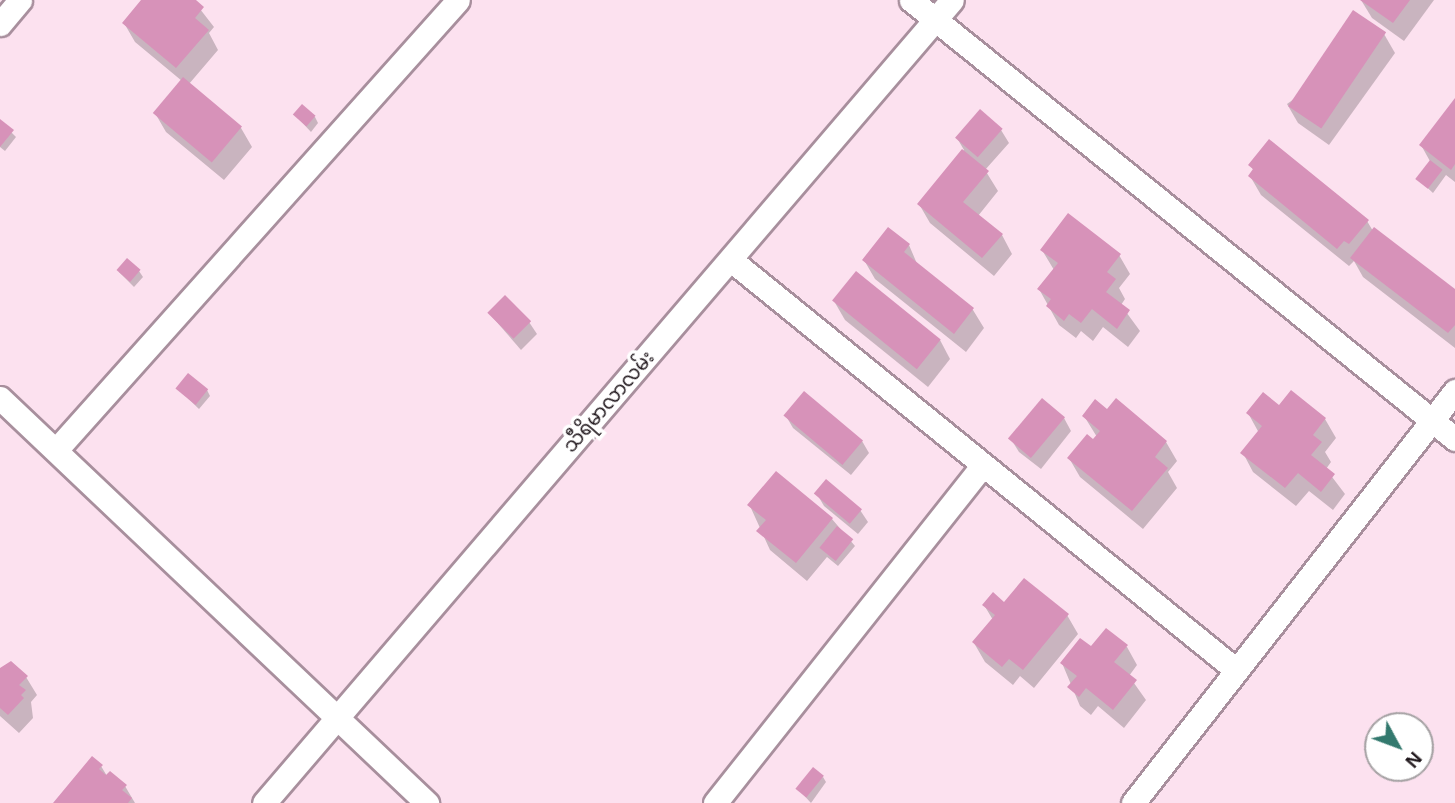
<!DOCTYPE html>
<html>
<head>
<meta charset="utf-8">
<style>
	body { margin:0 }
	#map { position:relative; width:1455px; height:803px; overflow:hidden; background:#fce1ef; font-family:Helvetica,"Noto Sans Myanmar",sans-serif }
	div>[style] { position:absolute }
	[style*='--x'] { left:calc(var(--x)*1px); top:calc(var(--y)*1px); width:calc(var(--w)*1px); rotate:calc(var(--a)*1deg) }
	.shadow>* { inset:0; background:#0003 }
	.building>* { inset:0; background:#d792b9; transform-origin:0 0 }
	.roads { filter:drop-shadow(2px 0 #a88f9d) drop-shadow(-2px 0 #a88f9d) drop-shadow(0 2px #a88f9d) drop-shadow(0 -2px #a88f9d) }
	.minor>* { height:23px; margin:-11.5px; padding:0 11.5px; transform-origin:11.5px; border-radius:11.5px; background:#fff }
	span { translate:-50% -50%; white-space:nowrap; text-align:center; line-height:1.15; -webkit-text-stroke:7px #fff; paint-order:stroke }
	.street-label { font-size:19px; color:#1e151a }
	.north { position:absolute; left:1364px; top:712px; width:70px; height:70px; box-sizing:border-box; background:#fff; border:2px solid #a5a1a3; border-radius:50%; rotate:131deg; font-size:19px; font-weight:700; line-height:28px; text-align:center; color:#1e151a }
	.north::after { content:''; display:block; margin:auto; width:24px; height:32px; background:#33796e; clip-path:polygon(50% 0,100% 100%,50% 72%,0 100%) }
</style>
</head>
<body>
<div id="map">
	<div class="shadow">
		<i style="clip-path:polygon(143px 0,193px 0,214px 27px,209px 33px,218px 50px,189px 84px,241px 128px,252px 147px,224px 180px,166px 132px,155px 113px,182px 81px,135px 42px,124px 23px)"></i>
		<i style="clip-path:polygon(1361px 0,1434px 0,1404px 41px,1372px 18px)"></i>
		<i style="clip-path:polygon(1384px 34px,1395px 53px,1329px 145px,1298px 123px,1287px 104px)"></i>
		<i style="clip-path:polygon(1455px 101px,1455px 182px,1446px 175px,1433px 193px,1419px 180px,1431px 163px,1421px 145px)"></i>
		<i style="clip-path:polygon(295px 115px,315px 117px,318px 123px,311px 132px)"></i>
		<i style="clip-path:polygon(0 121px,16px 137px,5px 151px,0 147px)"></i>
		<i style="clip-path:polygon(1001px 130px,1009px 143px,985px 170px,998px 191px,978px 216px,1002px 235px,1012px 254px,994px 276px,930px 223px,919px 204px,964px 150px,957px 138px)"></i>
		<i style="clip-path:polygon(1250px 165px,1367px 221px,1373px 231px,1455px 291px,1455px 348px,1363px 277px,1354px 261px,1349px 266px,1261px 195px,1250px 176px,1254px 171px)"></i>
		<i style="clip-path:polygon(909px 245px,918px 266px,973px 310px,984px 328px,966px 352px,875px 279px,864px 260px)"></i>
		<i style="clip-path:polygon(1042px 250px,1119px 255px,1130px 274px,1119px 288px,1125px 299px,1121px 305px,1140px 331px,1128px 347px,1103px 327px,1093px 341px,1081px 331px,1076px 338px,1059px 325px,1039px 289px,1054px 270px)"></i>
		<i style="clip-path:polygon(139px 271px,143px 277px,134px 287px,119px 272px)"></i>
		<i style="clip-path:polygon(834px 301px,940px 340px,950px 359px,928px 387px,845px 320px)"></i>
		<i style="clip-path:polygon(489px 313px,529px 322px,537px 334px,521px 350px)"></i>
		<i style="clip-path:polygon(177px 388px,207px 390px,210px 396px,199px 409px)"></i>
		<i style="clip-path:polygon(1292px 392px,1325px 419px,1336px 438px,1325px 452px,1331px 462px,1326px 469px,1345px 494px,1333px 510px,1309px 491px,1296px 506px,1253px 472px,1243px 453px,1259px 433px,1248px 413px,1279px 408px)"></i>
		<i style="clip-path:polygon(1042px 401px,1064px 418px,1071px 431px,1041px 469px,1019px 452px,1011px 439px)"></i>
		<i style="clip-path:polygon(1108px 411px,1166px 442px,1177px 461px,1168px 472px,1177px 488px,1143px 529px,1080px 477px,1069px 458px,1097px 437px,1084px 416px)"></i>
		<i style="clip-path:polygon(786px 416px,862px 441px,869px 453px,851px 475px,793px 428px)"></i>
		<i style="clip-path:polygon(817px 494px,860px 510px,868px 522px,858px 534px,824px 506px)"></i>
		<i style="clip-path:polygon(750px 506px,832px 519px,855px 546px,838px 566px,827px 557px,807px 581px,770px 550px)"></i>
		<i style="clip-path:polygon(1005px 604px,1067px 615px,1078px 634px,1034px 688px,1020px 676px,1013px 685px,985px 662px,974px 643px,993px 620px,984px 605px)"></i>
		<i style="clip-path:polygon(1127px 647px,1137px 665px,1129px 676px,1146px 700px,1124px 728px,1098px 706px,1091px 715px,1080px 706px,1062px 663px,1091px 649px)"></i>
		<i style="clip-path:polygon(0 669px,26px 677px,37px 695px,31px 702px,33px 718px,19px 733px,0 716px)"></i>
		<i style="clip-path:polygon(101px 766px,107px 776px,125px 786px,135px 803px,55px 803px)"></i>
		<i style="clip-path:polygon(823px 777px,826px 782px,811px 803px,798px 789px)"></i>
	</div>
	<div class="building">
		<i style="clip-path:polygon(141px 0,196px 0,204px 7px,195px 18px,209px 30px,176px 68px,122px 23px)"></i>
		<i style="clip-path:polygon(1360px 0,1410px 0,1393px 23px)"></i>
		<i style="left:1353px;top:10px;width:40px;height:116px;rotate:34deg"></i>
		<i style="left:183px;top:77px;width:77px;height:47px;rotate:40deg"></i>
		<i style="clip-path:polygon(1455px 98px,1455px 164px,1451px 170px,1419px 145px)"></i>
		<i style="left:302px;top:104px;width:18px;height:14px;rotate:41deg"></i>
		<i style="left:980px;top:109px;width:30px;height:38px;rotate:41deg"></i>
		<i style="clip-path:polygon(0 119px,14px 130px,0 147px)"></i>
		<i style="clip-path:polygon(1269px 139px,1369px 220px,1349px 244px,1344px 241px,1337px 249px,1248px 176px,1253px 169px,1248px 165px)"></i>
		<i style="clip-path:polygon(962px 149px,989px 171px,963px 202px,1003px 234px,982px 258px,917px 204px)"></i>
		<i style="left:1430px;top:160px;width:16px;height:24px;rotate:38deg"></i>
		<i style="clip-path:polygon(1068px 213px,1121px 254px,1107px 272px,1116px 279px,1106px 292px,1130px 310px,1117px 329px,1092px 309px,1081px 323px,1069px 314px,1064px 321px,1046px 306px,1051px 299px,1037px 289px,1058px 263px,1040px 250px)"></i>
		<i style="clip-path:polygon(888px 227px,910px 244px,904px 252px,974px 308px,954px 334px,862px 260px)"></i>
		<i style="clip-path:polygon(1374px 227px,1455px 289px,1455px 325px,1448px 333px,1350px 258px)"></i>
		<i style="left:127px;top:258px;width:18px;height:16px;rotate:41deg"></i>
		<i style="left:856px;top:271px;width:109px;height:38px;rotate:39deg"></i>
		<i style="left:505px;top:295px;width:37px;height:25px;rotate:45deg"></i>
		<i style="left:188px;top:373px;width:26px;height:20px;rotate:39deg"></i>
		<i style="clip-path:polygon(1291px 390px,1326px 418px,1313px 435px,1322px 442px,1311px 455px,1335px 474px,1321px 492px,1298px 473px,1285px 488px,1240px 453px,1262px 426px,1246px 413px,1263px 392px,1279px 405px)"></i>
		<i style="left:804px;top:391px;width:77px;height:32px;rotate:40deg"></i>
		<i style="left:1042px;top:398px;width:30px;height:53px;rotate:40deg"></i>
		<i style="clip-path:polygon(1116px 398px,1167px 441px,1155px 457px,1168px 468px,1132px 511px,1067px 458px,1087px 434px,1093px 439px,1100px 431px,1082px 416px,1095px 399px,1107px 409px)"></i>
		<i style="clip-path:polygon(776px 471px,833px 518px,796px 563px,756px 531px,766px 520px,747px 505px)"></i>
		<i style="left:826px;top:479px;width:47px;height:19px;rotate:40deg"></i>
		<i style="left:837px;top:526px;width:21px;height:28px;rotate:39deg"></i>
		<i style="clip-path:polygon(1024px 578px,1069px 614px,1023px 670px,1009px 659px,1002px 667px,972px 642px,995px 615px,982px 605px,993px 592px,1004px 602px)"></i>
		<i style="clip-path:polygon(1106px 628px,1128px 645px,1114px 662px,1137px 680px,1113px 710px,1086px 688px,1079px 697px,1067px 687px,1077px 676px,1060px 663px,1080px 638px,1091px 646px)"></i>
		<i style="clip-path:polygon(11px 661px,28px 676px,19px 685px,26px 690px,21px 695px,24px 698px,8px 715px,0 708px,0 668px)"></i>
		<i style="clip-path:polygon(92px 756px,103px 765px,99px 769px,106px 775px,110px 771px,127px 785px,122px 790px,132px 798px,128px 803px,53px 803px)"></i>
		<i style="left:813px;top:767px;width:14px;height:28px;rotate:39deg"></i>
	</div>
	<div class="roads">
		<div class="minor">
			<i style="--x:911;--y:0;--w:699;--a:38.9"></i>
			<i style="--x:0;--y:24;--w:31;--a:-50"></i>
			<i style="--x:731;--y:260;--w:650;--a:39.07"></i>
			<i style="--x:0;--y:398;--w:589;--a:43.49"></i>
			<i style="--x:56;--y:450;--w:603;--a:-48.22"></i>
			<i style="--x:264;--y:803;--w:1057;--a:-49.41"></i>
			<i style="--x:715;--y:803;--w:431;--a:-51.6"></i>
			<i style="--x:1133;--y:803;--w:523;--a:-51.99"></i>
		</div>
	</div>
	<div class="street-label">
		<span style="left:609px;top:402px;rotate:-49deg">သီရိမာလာလမ်း</span>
	</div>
	<div class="north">N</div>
</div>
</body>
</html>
